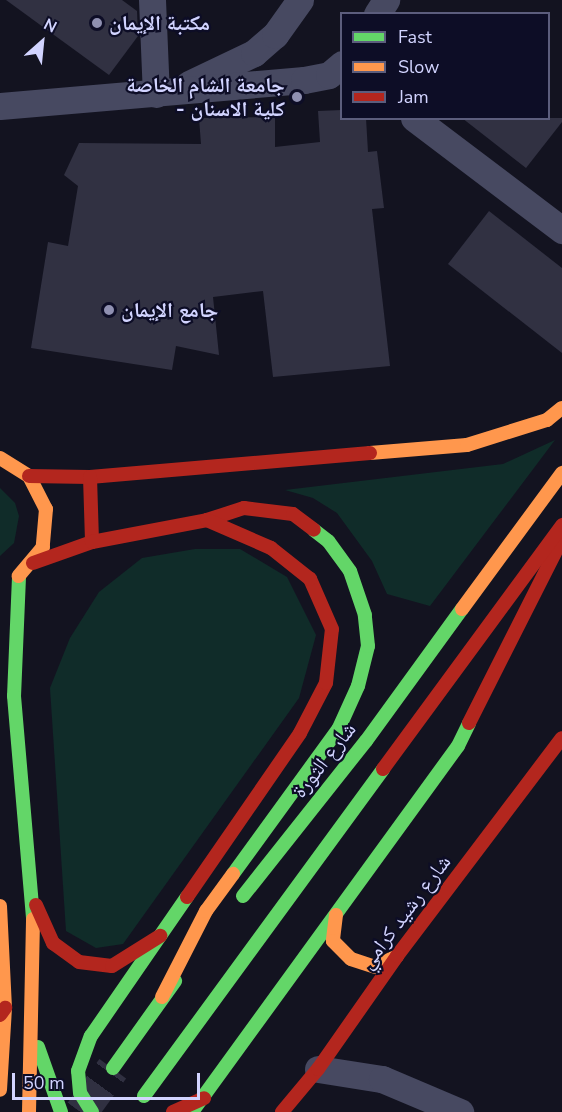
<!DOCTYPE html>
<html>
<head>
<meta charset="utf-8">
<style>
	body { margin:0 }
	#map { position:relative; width:562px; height:1112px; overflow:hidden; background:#131320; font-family:"Nunito Sans","Noto Naskh Arabic",sans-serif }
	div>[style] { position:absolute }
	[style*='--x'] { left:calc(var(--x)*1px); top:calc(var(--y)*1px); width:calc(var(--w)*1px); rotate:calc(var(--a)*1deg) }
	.green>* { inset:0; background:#102c29 }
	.building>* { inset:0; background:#313142 }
	.highway-tunnel>* { height:33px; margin-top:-16.5px; transform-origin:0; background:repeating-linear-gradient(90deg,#303041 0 33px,transparent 0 49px) }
	.street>* { height:27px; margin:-13.5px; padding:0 13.5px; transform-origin:13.5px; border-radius:13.5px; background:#474961 }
	.fast>* { height:14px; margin:-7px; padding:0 7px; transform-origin:7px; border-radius:7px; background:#63d668 }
	.slow>* { height:14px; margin:-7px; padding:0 7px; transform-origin:7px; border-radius:7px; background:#ff974d }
	.jam>* { height:14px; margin:-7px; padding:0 7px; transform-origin:7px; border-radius:7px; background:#b3261e }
	.dots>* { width:16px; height:16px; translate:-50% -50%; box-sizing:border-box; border:3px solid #0d0d26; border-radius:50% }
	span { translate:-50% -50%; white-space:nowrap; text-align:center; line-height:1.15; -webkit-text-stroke:4.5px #0d0d26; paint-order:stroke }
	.poi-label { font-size:21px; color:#d2d4ff; font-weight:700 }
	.left { translate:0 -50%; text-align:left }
	.right { translate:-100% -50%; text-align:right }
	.street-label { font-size:21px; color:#d2d4ff }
	.legend { position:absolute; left:340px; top:12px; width:210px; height:108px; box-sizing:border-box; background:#0d0d26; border:2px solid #5c5d7d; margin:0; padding:8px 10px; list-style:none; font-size:18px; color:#d2d4ff }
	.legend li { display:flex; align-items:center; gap:12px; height:30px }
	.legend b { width:30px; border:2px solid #5c5d7d }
	.north { position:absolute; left:12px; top:12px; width:60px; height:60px; -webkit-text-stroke:4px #0d0d26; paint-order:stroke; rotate:27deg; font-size:16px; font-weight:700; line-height:24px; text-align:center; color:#d2d4ff }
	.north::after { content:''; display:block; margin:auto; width:21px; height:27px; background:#d2d4ff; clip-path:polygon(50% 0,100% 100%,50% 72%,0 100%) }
	.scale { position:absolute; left:12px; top:1073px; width:188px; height:27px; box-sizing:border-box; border:3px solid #d2d4ff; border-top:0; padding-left:8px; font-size:18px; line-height:21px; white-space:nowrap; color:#d2d4ff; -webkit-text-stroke:4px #0d0d26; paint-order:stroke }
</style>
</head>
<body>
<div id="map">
	<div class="green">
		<i style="clip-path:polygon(555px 440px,430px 606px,387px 594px,372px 561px,337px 513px,313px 498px,285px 490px,503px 464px)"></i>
		<i style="clip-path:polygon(0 488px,15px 503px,19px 516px,14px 543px,0 556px)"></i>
		<i style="clip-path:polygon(195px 549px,240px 549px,287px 577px,316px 635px,299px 698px,123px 944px,96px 948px,66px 931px,50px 688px,70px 638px,99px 592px,142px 558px)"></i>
	</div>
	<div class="building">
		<i style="clip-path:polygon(6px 0,122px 0,137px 11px,138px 36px,109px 75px)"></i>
		<i style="clip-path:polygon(342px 110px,342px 118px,366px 118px,368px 152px,377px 151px,384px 208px,372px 209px,390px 366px,273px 377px,263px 291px,213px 297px,219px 355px,176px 346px,172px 370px,31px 348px,48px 242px,68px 246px,78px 186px,64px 175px,79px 143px,201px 144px,199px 118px,275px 117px,275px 147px,320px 142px,318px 111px)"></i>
		<i style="clip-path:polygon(462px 118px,562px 118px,562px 122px,526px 168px)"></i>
		<i style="clip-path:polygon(489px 211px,562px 268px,562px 353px,448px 264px)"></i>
	</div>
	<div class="highway-tunnel">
		<i style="--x:81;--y:1112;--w:54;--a:-54"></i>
	</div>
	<div class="street">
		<i style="--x:152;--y:0;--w:94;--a:87.6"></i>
		<i style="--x:377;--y:14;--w:17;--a:-57"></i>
		<i style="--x:189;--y:84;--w:72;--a:-25.5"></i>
		<i style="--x:254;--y:53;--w:28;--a:-41"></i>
		<i style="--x:275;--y:35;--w:43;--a:-54.5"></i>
		<i style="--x:0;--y:106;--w:305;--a:-4.9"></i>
		<i style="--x:304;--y:80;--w:25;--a:-11"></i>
		<i style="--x:329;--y:75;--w:17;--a:-40"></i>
		<i style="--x:414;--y:118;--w:186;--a:37.1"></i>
		<i style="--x:318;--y:1069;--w:65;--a:8.9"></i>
		<i style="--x:382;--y:1079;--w:85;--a:22.9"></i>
	</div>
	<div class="fast">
		<i style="--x:19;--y:577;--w:119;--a:92.4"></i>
		<i style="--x:14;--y:696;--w:224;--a:85.1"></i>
		<i style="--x:233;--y:874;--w:180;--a:-54"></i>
		<i style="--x:339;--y:728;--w:46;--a:-65.7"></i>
		<i style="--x:358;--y:686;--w:41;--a:-76"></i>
		<i style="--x:368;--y:646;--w:31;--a:-96"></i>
		<i style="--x:365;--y:615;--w:46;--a:-108.8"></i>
		<i style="--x:350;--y:571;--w:37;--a:-126"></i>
		<i style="--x:328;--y:541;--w:18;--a:-142"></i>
		<i style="--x:243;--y:896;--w:198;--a:-51.6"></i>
		<i style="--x:366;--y:741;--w:163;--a:-54"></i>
		<i style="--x:38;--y:1047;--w:69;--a:70.5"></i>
		<i style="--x:113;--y:1068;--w:107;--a:-54.5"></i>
		<i style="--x:144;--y:1096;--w:405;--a:-53.8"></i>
		<i style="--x:92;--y:1112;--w:22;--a:-122"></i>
		<i style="--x:80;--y:1093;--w:22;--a:-95"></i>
		<i style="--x:78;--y:1071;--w:37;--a:-70"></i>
		<i style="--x:91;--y:1036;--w:169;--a:-55.4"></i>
		<i style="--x:192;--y:1112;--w:452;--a:-54"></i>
		<i style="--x:458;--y:746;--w:25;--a:-64"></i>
	</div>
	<div class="slow">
		<i style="--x:370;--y:453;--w:97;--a:-4.7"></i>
		<i style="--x:467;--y:445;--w:84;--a:-17.4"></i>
		<i style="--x:547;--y:420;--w:19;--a:-39"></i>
		<i style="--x:0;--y:458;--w:34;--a:32"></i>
		<i style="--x:29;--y:476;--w:37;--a:63"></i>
		<i style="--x:46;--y:509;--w:38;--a:95"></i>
		<i style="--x:43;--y:547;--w:38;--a:130"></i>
		<i style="--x:462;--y:609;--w:169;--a:-53.7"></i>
		<i style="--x:0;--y:906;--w:102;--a:87.2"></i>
		<i style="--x:5;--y:1008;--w:82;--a:93.5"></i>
		<i style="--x:336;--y:915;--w:26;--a:97"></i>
		<i style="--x:333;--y:941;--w:25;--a:45"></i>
		<i style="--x:351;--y:959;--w:26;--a:18"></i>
		<i style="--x:376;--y:967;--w:24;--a:-28"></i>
		<i style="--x:162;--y:997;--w:97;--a:-62.9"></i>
		<i style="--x:206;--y:911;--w:46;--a:-53.9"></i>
		<i style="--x:29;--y:1112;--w:193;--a:-88.8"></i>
	</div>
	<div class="jam">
		<i style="--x:29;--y:476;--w:61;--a:0.9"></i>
		<i style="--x:90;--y:477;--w:281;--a:-4.9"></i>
		<i style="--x:90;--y:477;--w:65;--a:88.2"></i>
		<i style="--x:33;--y:563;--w:63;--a:-19.6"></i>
		<i style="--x:92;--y:542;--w:117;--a:-10.8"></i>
		<i style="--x:207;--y:520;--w:39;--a:-18"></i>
		<i style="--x:244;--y:508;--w:49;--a:7"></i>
		<i style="--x:293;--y:514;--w:26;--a:37"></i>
		<i style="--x:469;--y:723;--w:202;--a:-63.2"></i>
		<i style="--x:383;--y:769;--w:303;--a:-53.7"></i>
		<i style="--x:187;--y:897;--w:199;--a:-55.4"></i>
		<i style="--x:300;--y:733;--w:56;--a:-62.5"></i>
		<i style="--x:326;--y:683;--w:54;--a:-83.7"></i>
		<i style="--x:332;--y:629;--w:55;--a:-113.7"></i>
		<i style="--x:310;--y:579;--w:50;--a:-141.5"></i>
		<i style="--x:271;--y:548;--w:70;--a:-156.4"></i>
		<i style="--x:36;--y:905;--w:42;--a:65.9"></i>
		<i style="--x:53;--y:943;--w:32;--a:36"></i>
		<i style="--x:79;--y:962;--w:33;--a:7"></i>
		<i style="--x:112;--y:966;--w:57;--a:-32"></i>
		<i style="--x:0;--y:1015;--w:9;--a:-54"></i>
		<i style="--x:173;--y:1112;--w:34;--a:-24"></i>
		<i style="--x:282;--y:1112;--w:56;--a:-50.1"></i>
		<i style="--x:318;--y:1069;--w:138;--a:-55"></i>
		<i style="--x:397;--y:956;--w:273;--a:-52.9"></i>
	</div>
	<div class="dots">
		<i style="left:97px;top:23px;background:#8f90b1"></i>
		<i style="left:297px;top:97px;background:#8f90b1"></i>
		<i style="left:109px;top:310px;background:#8f90b1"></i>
	</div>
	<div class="poi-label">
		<span class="left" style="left:109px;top:23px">مكتبة الإيمان</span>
		<span class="right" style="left:285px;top:97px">جامعة الشام الخاصة<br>- كلية الاسنان</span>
		<span class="left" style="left:121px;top:310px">جامع الإيمان</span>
	</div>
	<div class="street-label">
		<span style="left:324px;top:760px;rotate:-52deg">شارع الثورة</span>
		<span style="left:405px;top:912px;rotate:-53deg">شارع رشيد كرامي</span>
	</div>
	<ul class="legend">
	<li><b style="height:8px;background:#63d668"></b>Fast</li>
	<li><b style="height:8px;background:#ff974d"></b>Slow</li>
	<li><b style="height:8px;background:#b3261e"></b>Jam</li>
	</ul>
	<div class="north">N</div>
	<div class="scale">50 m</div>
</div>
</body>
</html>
